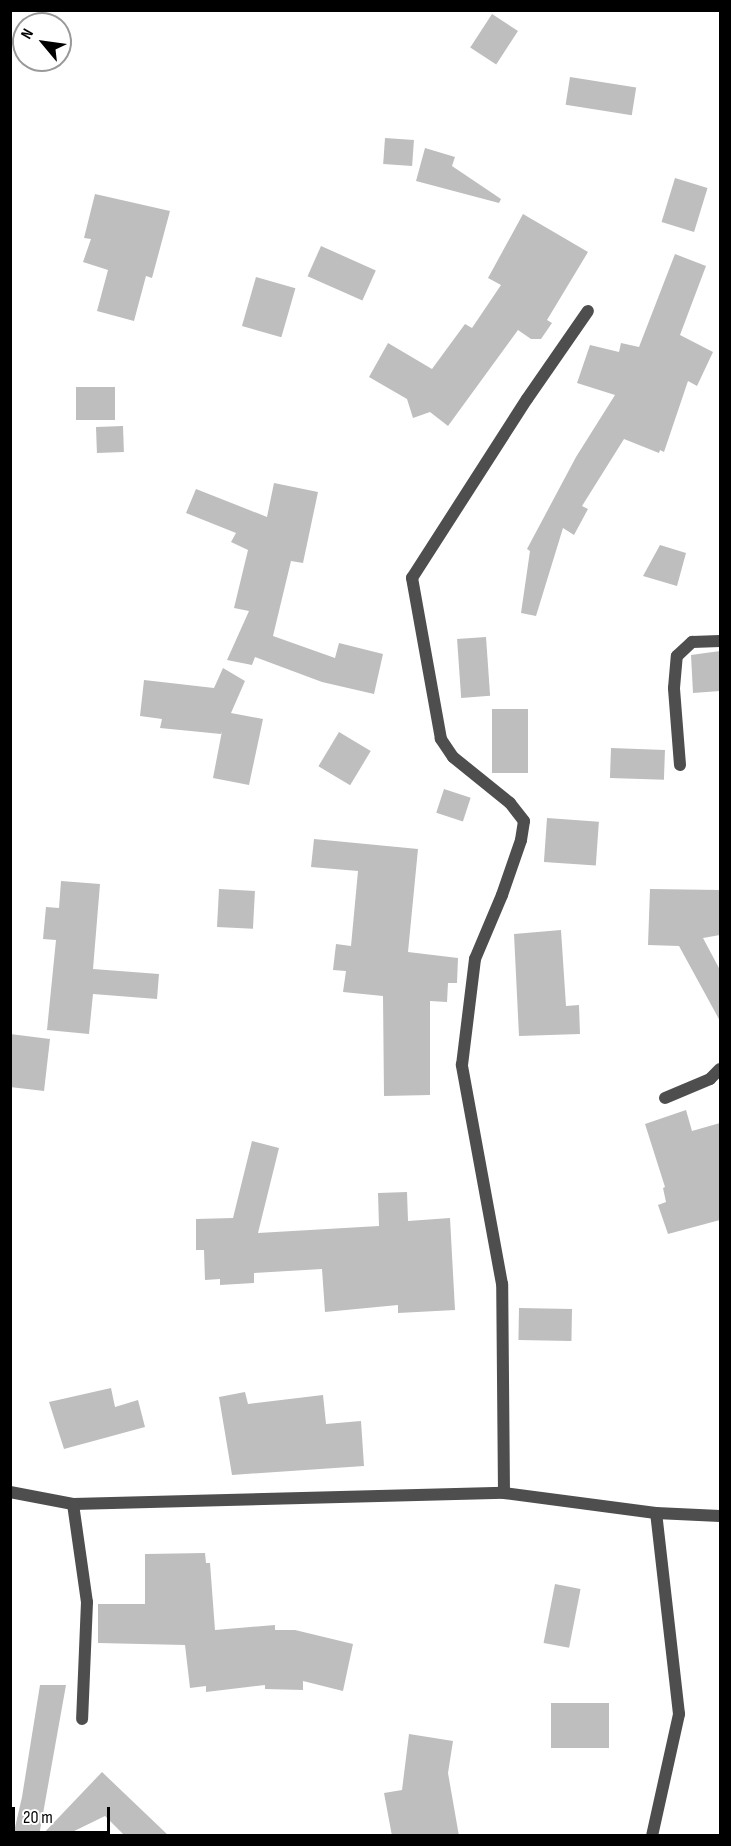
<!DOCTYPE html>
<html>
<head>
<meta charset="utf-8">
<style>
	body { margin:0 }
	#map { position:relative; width:731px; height:1846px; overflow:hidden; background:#fff; font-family:"Sofia Sans Condensed",sans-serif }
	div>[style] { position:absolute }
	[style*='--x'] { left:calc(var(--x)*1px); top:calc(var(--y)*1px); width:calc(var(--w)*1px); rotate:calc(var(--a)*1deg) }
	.building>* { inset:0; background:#bebebe; transform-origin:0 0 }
	.street>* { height:12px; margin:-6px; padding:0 6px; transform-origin:6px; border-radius:6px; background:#4e4e4e }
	span { translate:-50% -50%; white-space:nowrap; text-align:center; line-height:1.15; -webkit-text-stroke:4.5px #fff; paint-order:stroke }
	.frame { position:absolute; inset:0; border:12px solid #000; pointer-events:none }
	.north { position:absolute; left:12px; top:12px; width:60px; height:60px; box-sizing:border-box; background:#fff; border:2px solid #999; border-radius:50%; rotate:299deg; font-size:16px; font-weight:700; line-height:24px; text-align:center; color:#000 }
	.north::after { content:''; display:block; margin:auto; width:21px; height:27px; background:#000; clip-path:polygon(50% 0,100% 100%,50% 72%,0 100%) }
	.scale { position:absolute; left:12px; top:1807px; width:98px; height:27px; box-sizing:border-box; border:3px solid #000; border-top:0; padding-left:8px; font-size:18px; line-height:21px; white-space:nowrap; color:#000; -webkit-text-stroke:4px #fff; paint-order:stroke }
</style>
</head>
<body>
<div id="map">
	<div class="building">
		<i style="left:492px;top:14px;width:31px;height:40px;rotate:33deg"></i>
		<i style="left:570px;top:77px;width:67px;height:28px;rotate:9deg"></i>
		<i style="left:385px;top:138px;width:29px;height:26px;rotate:4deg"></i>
		<i style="clip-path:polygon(425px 148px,455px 157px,452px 166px,501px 199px,499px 203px,416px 181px)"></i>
		<i style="left:675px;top:178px;width:34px;height:46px;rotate:17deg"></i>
		<i style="clip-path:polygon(95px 194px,170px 211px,152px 278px,146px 276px,134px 321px,97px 311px,108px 270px,83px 262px,91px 239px,84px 238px)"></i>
		<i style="clip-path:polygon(523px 214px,588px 252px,547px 320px,552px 323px,541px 339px,531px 339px,518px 330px,448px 426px,430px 412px,413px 418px,407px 399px,369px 377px,388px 343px,432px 369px,465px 324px,472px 328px,501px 285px,488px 278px)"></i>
		<i style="left:321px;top:246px;width:60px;height:33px;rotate:24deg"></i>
		<i style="clip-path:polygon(675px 254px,706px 266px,680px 335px,713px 352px,697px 386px,688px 381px,664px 452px,660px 450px,659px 453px,624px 439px,582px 506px,588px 509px,574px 535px,563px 528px,536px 616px,521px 613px,530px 551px,527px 549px,576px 457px,615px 395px,577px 383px,590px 345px,619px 352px,621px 343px,639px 347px)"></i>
		<i style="left:256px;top:277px;width:41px;height:51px;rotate:16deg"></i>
		<i style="left:76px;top:387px;width:39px;height:33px"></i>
		<i style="left:123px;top:426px;width:26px;height:27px;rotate:88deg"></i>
		<i style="clip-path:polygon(274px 483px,318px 492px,303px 563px,291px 561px,273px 636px,335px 658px,339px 643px,383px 654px,374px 694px,322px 682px,255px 657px,252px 665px,227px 660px,249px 611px,234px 608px,248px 550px,231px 542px,236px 533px,186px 513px,196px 489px,267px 517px)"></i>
		<i style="clip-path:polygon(660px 545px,686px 553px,677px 586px,643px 576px)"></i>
		<i style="left:486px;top:637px;width:59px;height:29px;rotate:86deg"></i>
		<i style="clip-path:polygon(720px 651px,720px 691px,693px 693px,691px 655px)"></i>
		<i style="clip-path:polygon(223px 668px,245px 681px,231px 713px,263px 719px,249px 785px,213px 778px,222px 731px,221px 734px,160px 728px,162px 719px,140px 716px,144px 680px,214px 688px)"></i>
		<i style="left:492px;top:709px;width:36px;height:64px"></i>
		<i style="left:339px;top:732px;width:37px;height:40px;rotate:31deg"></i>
		<i style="left:611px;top:748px;width:54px;height:30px;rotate:2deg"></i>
		<i style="left:444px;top:789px;width:28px;height:25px;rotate:18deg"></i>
		<i style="left:547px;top:818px;width:52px;height:44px;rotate:4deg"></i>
		<i style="clip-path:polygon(314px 839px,418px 849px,408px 952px,458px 958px,457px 983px,448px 983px,447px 1002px,430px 1001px,430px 1095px,384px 1096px,383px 996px,343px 992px,346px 971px,333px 970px,336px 944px,351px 946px,358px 871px,311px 867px)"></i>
		<i style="clip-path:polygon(61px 881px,100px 884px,93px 969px,159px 974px,157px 999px,93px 994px,89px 1034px,47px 1030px,56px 940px,43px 939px,46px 907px,59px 908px)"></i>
		<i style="left:219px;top:889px;width:36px;height:38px;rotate:3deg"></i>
		<i style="clip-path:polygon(650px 889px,720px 890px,720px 935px,703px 938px,720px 970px,720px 1021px,679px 946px,648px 945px)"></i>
		<i style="clip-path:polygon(561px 930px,566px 1006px,579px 1005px,580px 1034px,519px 1036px,514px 934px)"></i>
		<i style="clip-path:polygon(10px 1034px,50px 1039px,44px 1091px,10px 1087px)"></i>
		<i style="clip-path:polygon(686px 1110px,692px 1131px,720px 1123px,720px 1220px,668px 1234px,658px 1205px,666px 1202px,663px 1188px,665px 1187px,645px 1124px)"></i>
		<i style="clip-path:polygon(252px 1141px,279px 1148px,258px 1233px,379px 1226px,378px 1193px,407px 1192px,408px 1221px,450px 1218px,455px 1310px,398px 1313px,398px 1305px,325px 1312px,322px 1269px,254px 1273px,254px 1283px,220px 1285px,220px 1279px,205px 1280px,204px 1250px,196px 1250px,196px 1219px,233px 1218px)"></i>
		<i style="left:519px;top:1308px;width:53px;height:32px;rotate:1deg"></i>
		<i style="clip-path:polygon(111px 1388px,115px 1407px,138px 1400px,145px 1427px,64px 1449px,49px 1402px)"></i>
		<i style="clip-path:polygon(245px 1392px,248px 1404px,323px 1395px,326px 1424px,361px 1421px,364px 1466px,232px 1475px,219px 1397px)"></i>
		<i style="clip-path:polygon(205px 1553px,206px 1563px,210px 1563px,215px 1630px,275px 1625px,275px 1630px,295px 1630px,353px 1644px,343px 1691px,303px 1681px,303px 1690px,265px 1689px,265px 1685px,206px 1692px,206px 1686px,190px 1688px,185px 1645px,98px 1643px,98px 1604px,145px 1604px,145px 1554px)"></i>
		<i style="left:555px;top:1584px;width:26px;height:60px;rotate:11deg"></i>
		<i style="clip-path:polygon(40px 1685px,66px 1685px,39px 1836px,13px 1836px,22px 1797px)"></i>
		<i style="left:551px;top:1703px;width:58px;height:45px"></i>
		<i style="clip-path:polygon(409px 1734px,453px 1741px,448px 1773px,459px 1836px,392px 1836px,384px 1793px,402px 1790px)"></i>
		<i style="clip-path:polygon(102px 1772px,169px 1836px,125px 1836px,105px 1816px,64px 1836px,41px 1836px)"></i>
	</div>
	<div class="street">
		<i style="--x:680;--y:765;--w:77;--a:-94.5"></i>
		<i style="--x:674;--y:688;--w:32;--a:-85"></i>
		<i style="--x:677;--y:656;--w:21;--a:-43"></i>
		<i style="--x:692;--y:642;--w:28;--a:-2"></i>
		<i style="--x:665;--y:1098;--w:49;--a:-22.9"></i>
		<i style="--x:710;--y:1079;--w:14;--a:-45"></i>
		<i style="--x:10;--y:1492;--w:64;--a:10.8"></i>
		<i style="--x:73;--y:1504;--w:431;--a:-1.5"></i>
		<i style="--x:504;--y:1493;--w:153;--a:7.5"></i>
		<i style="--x:656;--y:1513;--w:64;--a:2.7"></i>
		<i style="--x:504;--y:1493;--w:209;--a:-90.5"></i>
		<i style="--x:502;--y:1284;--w:223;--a:-100.4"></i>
		<i style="--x:462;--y:1065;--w:107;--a:-83"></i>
		<i style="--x:475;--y:959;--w:69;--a:-67.1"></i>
		<i style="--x:502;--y:895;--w:58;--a:-70.9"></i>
		<i style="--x:521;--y:840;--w:19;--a:-81"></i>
		<i style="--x:524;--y:821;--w:23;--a:-128"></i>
		<i style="--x:510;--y:803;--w:73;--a:-141.1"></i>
		<i style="--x:453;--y:757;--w:22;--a:-124"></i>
		<i style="--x:441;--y:739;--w:164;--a:-100.2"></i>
		<i style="--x:412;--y:578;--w:213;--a:-57.3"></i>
		<i style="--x:527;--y:399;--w:107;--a:-55.3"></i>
		<i style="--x:73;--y:1504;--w:99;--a:81.9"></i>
		<i style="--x:87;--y:1602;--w:117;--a:92.4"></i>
		<i style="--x:652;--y:1836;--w:125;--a:-77.5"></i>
		<i style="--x:679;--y:1714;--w:202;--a:-96.5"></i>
	</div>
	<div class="frame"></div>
	<div class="north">N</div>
	<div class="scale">20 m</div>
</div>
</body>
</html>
